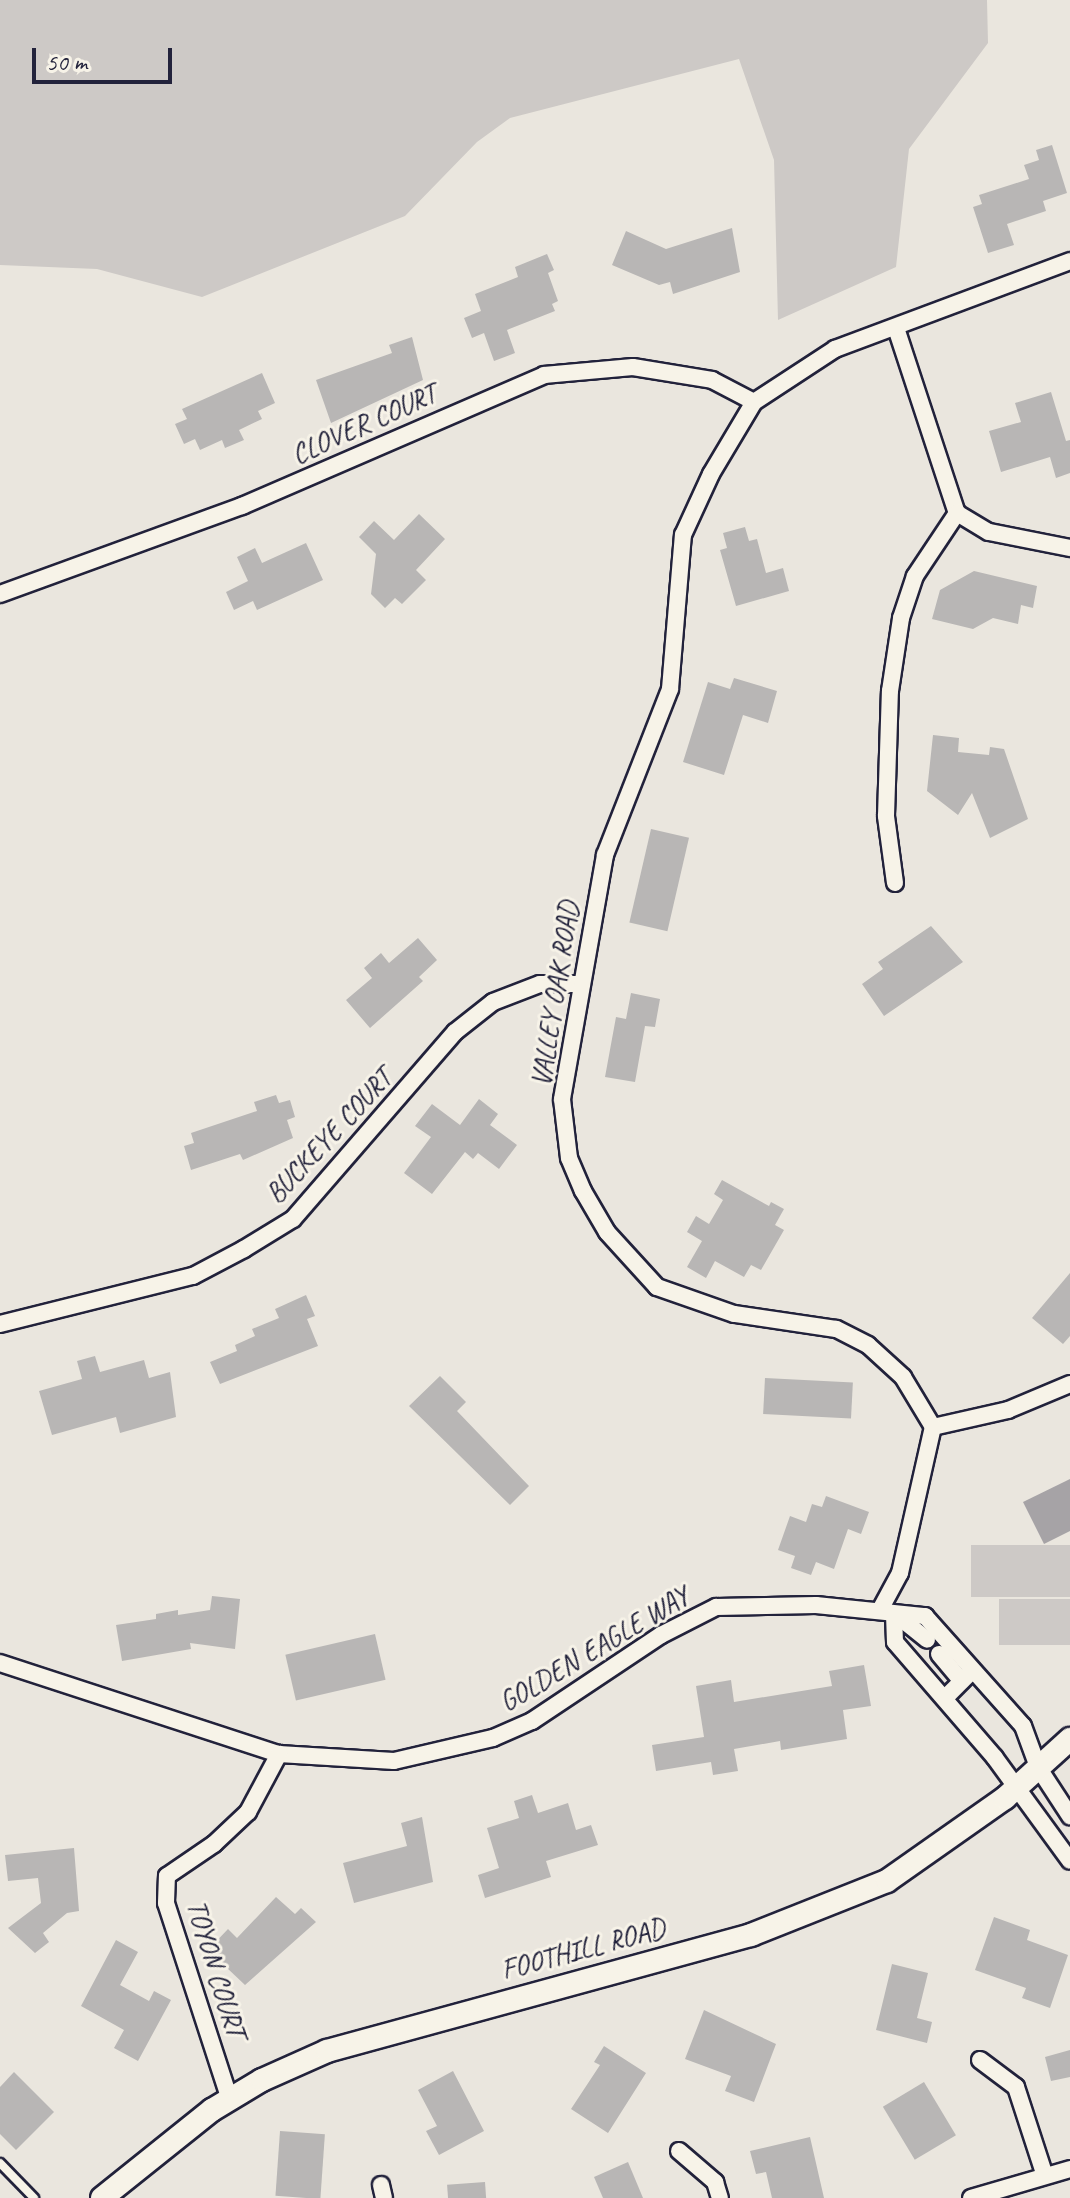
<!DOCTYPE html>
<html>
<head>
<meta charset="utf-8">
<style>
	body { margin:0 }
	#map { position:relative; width:1070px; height:2198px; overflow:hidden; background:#eae6de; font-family:Caveat,sans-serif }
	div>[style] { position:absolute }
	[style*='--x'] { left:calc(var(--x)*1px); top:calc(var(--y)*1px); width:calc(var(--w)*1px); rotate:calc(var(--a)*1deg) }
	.green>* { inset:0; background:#cdc9c6; transform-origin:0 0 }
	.water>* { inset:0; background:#a6a3a6 }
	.building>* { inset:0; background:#b8b6b5; transform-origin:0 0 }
	.roads { filter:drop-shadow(2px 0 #22223b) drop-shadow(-2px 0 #22223b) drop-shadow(0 2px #22223b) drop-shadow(0 -2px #22223b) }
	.lane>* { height:8px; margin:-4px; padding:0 4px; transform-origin:4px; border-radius:4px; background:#f7f3e8 }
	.street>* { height:16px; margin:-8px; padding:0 8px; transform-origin:8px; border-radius:8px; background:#f7f3e8 }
	.secondary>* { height:22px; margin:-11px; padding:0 11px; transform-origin:11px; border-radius:11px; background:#f7f3e8 }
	span { translate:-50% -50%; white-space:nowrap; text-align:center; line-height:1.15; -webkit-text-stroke:6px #f7f3e8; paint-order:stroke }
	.street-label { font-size:28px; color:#22223b }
	.scale { position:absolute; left:32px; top:48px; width:140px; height:36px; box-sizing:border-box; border:4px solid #22223b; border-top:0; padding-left:10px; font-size:24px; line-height:28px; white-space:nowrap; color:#22223b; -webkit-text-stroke:6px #f7f3e8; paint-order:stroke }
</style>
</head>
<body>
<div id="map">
	<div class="green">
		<i style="clip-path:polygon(0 0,987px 0,988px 43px,909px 149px,896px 267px,778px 320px,774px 160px,739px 59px,510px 118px,477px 142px,405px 216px,202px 297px,97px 269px,0 265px)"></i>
		<i style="left:1070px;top:1545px;width:52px;height:99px;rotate:90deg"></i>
		<i style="left:1070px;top:1599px;width:46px;height:71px;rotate:90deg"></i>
	</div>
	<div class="water">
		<i style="clip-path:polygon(1070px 1479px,1070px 1531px,1044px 1544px,1023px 1502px)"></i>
	</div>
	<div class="building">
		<i style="clip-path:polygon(1052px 145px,1067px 193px,1043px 201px,1046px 211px,1007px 224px,1014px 245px,988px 253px,973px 207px,982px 204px,979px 195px,1029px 179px,1024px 165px,1039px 160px,1036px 150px)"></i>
		<i style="clip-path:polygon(732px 228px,740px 272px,673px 294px,670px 282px,659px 285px,612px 265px,626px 231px,666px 249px)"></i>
		<i style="clip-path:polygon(547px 254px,554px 270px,548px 273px,558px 301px,552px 304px,555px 311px,507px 330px,515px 353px,494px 361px,484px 333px,472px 338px,464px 318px,481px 311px,475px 294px,518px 277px,515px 267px)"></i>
		<i style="clip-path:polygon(412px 337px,423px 380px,331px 423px,316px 380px,392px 353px,389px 345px)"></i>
		<i style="clip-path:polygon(262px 373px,275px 403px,258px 411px,262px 419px,239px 430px,244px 440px,225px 448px,222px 440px,200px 450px,195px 439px,184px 444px,175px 424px,187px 419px,182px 409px)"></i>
		<i style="clip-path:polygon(1051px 392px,1066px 441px,1070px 440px,1070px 473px,1056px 478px,1050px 457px,1001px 472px,989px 431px,1021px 422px,1015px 403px)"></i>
		<i style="clip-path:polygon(419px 514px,445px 539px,416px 570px,426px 580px,402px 604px,395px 598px,385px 608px,371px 594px,376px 554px,359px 537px,374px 521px,394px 540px)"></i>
		<i style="clip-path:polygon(745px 527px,749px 541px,757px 539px,766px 573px,783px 568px,789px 591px,736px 606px,720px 550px,727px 548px,723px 533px)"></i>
		<i style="clip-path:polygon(306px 543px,323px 580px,257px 610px,253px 601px,234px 610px,226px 592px,248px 581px,237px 557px,255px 548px,262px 563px)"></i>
		<i style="clip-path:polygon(974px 571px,1037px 586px,1033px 608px,1021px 605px,1018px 624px,993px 618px,973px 629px,932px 619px,940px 590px)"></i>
		<i style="clip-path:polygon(734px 678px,777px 691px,768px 723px,743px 715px,724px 775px,683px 762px,708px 682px,730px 689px)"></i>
		<i style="clip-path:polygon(933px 735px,959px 738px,958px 752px,989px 755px,990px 747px,1004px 749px,1028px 819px,990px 838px,972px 793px,958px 815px,927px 791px)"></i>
		<i style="left:651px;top:829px;width:39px;height:96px;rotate:13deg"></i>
		<i style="clip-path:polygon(931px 926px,963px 962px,884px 1016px,862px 984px,883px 969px,878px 962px)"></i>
		<i style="clip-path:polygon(418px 938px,437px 960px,419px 977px,423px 981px,370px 1028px,346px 1000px,372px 978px,364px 968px,381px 953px,389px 963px)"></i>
		<i style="clip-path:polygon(631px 993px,660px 999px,655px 1027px,645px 1026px,635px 1082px,605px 1077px,616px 1017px,626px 1019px)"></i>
		<i style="clip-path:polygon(276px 1095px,279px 1103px,290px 1100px,295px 1117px,287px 1120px,293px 1138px,243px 1160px,240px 1154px,191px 1170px,184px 1146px,194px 1143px,191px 1133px,257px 1111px,254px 1102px)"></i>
		<i style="clip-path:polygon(479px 1099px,498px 1114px,490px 1125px,517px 1145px,499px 1169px,478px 1153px,473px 1159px,465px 1152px,432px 1194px,404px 1173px,431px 1137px,415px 1126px,432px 1104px,460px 1125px)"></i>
		<i style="clip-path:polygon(722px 1180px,769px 1206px,771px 1202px,784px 1209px,775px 1225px,784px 1230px,761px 1270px,751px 1265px,744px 1277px,715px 1261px,706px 1278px,687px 1267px,702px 1241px,687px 1232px,696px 1216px,709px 1224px,723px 1200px,714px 1194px)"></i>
		<i style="clip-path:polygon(1070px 1273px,1070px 1336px,1063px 1344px,1032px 1318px)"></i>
		<i style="clip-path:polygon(306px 1295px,315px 1316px,307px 1319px,318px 1346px,220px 1384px,210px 1362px,237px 1351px,235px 1345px,255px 1336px,252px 1329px,279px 1318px,275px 1309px)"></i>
		<i style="clip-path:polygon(95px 1356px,100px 1372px,144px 1360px,149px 1378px,170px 1372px,176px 1417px,120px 1433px,116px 1417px,52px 1435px,39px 1391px,82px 1379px,77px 1361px)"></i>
		<i style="clip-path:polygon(440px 1376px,466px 1402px,457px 1411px,529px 1486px,510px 1505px,409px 1406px)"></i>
		<i style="left:765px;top:1378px;width:88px;height:36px;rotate:3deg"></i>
		<i style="clip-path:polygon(826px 1496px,869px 1512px,861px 1534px,848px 1529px,834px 1569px,816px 1562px,811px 1575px,791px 1568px,795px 1556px,778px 1550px,790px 1516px,806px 1522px,812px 1504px,822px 1507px)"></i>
		<i style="clip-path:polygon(212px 1596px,240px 1599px,235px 1649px,190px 1643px,191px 1649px,122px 1661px,116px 1625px,156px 1619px,156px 1614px,178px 1610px,178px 1615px,210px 1610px)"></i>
		<i style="left:375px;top:1634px;width:47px;height:92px;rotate:77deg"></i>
		<i style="clip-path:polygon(864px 1665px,871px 1706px,843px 1710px,847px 1739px,781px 1750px,780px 1741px,734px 1749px,738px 1771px,713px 1775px,711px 1762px,656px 1771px,652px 1745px,704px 1737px,696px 1686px,731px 1680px,734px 1702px,832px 1686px,829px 1671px)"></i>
		<i style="clip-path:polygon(532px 1795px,538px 1813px,568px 1803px,576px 1830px,591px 1825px,598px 1845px,546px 1861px,551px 1877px,485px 1898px,478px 1875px,499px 1868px,487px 1828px,519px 1818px,514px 1801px)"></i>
		<i style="clip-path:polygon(422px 1817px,433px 1882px,354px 1903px,343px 1863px,407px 1846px,401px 1823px)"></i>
		<i style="clip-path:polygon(74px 1848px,79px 1911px,67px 1913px,43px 1933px,49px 1942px,35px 1953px,8px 1928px,41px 1903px,38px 1878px,8px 1881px,5px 1855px)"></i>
		<i style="clip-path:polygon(276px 1897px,295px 1914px,301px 1908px,316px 1922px,245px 1985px,208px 1950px,228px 1929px,237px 1938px)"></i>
		<i style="clip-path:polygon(994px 1917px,1030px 1930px,1027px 1940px,1068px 1955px,1050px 2008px,1022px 1998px,1026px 1988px,975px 1970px)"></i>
		<i style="clip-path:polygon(116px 1940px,138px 1952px,120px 1985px,149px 2001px,154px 1991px,171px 2000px,138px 2061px,114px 2048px,124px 2030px,81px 2006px)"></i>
		<i style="clip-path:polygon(892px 1964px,928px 1973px,917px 2018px,932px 2022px,927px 2043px,876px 2030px)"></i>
		<i style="clip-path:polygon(704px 2010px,776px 2044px,754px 2102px,725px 2091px,731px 2076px,685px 2059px)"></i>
		<i style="clip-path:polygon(604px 2046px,646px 2073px,608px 2133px,571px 2109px,600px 2065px,594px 2062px)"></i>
		<i style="clip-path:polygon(1070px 2050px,1070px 2077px,1051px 2081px,1045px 2057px)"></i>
		<i style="clip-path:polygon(453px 2071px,484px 2131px,439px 2155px,426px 2131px,437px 2126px,418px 2090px)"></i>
		<i style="clip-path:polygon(14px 2072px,54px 2112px,16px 2150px,0 2134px,0 2087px)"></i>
		<i style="left:924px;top:2082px;width:62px;height:48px;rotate:59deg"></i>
		<i style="left:280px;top:2131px;width:45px;height:65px;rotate:4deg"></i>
		<i style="clip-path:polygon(810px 2137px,824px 2198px,772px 2198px,766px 2172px,756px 2174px,750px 2151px)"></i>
		<i style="clip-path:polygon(628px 2162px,643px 2198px,603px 2198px,594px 2177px)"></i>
		<i style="left:485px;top:2182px;width:16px;height:38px;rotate:86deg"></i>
	</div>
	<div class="roads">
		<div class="lane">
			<i style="--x:0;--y:2163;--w:49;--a:45.8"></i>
		</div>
		<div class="street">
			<i style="--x:896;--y:328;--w:195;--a:71.8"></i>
			<i style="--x:957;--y:513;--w:37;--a:31"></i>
			<i style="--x:989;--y:532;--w:83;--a:11.2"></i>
			<i style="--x:0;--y:594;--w:258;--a:-20"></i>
			<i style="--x:242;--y:506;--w:329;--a:-23.4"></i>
			<i style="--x:544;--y:375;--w:89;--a:-5.1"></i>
			<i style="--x:633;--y:367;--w:80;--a:9.3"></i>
			<i style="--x:712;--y:380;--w:47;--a:27.6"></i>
			<i style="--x:895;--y:883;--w:68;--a:-97.7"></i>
			<i style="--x:886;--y:816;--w:125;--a:-88.2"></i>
			<i style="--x:890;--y:691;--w:74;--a:-81.4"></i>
			<i style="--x:901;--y:618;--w:44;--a:-71.6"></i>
			<i style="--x:915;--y:576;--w:76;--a:-56.3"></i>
			<i style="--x:0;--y:1324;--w:199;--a:-14"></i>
			<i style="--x:193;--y:1276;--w:58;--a:-27.9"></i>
			<i style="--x:244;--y:1249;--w:57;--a:-31.5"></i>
			<i style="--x:293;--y:1219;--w:247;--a:-49.1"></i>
			<i style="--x:455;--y:1032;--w:48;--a:-38.3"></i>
			<i style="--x:493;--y:1002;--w:50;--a:-21"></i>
			<i style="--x:540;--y:984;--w:42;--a:0"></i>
			<i style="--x:933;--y:1427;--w:77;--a:-12.8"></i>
			<i style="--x:1008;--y:1410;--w:67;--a:-22.8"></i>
			<i style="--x:880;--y:1610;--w:42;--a:-61.6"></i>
			<i style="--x:900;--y:1573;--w:150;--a:-77.3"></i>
			<i style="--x:933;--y:1427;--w:58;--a:-121"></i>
			<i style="--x:903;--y:1377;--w:47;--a:-137.6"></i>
			<i style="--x:868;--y:1345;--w:36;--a:-153"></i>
			<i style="--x:836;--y:1329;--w:103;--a:-171.6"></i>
			<i style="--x:734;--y:1314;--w:82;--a:-160.7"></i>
			<i style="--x:657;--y:1287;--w:74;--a:-132.3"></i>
			<i style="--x:607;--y:1232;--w:48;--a:-120.3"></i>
			<i style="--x:583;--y:1191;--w:36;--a:-113"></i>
			<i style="--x:569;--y:1158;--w:59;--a:-96.8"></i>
			<i style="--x:562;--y:1099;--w:248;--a:-80"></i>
			<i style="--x:605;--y:855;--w:178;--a:-68.6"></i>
			<i style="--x:670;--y:689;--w:155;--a:-85.2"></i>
			<i style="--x:683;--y:535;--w:67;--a:-65.3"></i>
			<i style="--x:711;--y:474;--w:84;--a:-59.2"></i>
			<i style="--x:754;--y:402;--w:97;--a:-33.2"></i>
			<i style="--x:835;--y:349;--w:251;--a:-20.5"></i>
			<i style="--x:894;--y:1614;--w:28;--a:88"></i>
			<i style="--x:895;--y:1642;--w:153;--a:49.2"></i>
			<i style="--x:995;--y:1758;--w:127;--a:53.9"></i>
			<i style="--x:899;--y:1617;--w:36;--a:39"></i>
			<i style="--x:939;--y:1654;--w:35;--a:50"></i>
			<i style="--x:0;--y:1663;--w:293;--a:18.1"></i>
			<i style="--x:279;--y:1754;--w:115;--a:3.5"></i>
			<i style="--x:394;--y:1761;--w:102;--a:-13.1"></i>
			<i style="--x:493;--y:1738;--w:43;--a:-23.6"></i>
			<i style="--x:532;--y:1721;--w:155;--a:-33.7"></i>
			<i style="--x:661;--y:1635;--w:62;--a:-27"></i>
			<i style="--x:716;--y:1607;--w:100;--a:-1.1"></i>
			<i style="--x:816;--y:1605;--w:110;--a:5.8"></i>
			<i style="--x:925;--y:1616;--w:147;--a:48.3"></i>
			<i style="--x:1023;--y:1726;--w:44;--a:69.9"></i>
			<i style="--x:1038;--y:1767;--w:59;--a:56.9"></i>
			<i style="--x:945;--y:1698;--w:38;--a:-45"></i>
			<i style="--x:980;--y:2060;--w:45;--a:36.9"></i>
			<i style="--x:1016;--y:2087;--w:90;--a:72"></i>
			<i style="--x:230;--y:2100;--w:207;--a:-108"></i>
			<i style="--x:166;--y:1903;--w:27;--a:-88"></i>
			<i style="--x:167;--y:1876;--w:57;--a:-34.2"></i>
			<i style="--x:214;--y:1844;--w:47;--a:-43.3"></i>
			<i style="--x:248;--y:1812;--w:66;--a:-61.9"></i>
			<i style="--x:679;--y:2151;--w:48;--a:40.7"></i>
			<i style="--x:715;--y:2182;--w:17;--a:73"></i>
			<i style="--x:381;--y:2185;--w:13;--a:77"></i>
			<i style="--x:971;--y:2198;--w:103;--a:-16.3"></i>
		</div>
		<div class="secondary">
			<i style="--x:102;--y:2198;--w:141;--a:-38.7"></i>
			<i style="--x:212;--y:2110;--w:58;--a:-31"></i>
			<i style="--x:262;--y:2080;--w:71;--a:-24"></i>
			<i style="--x:327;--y:2051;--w:440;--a:-15.3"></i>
			<i style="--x:751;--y:1935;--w:146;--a:-21.7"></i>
			<i style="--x:887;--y:1881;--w:144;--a:-35.1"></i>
			<i style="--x:1005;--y:1798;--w:88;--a:-42.2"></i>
		</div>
	</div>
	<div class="street-label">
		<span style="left:364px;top:424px;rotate:-24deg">CLOVER COURT</span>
		<span style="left:555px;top:994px;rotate:-81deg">VALLEY OAK ROAD</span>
		<span style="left:329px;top:1136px;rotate:-47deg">BUCKEYE COURT</span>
		<span style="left:594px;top:1649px;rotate:-31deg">GOLDEN EAGLE WAY</span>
		<span style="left:583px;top:1949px;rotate:-15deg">FOOTHILL ROAD</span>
		<span style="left:216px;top:1969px;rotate:73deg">TOYON COURT</span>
	</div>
	<div class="scale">50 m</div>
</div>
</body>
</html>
